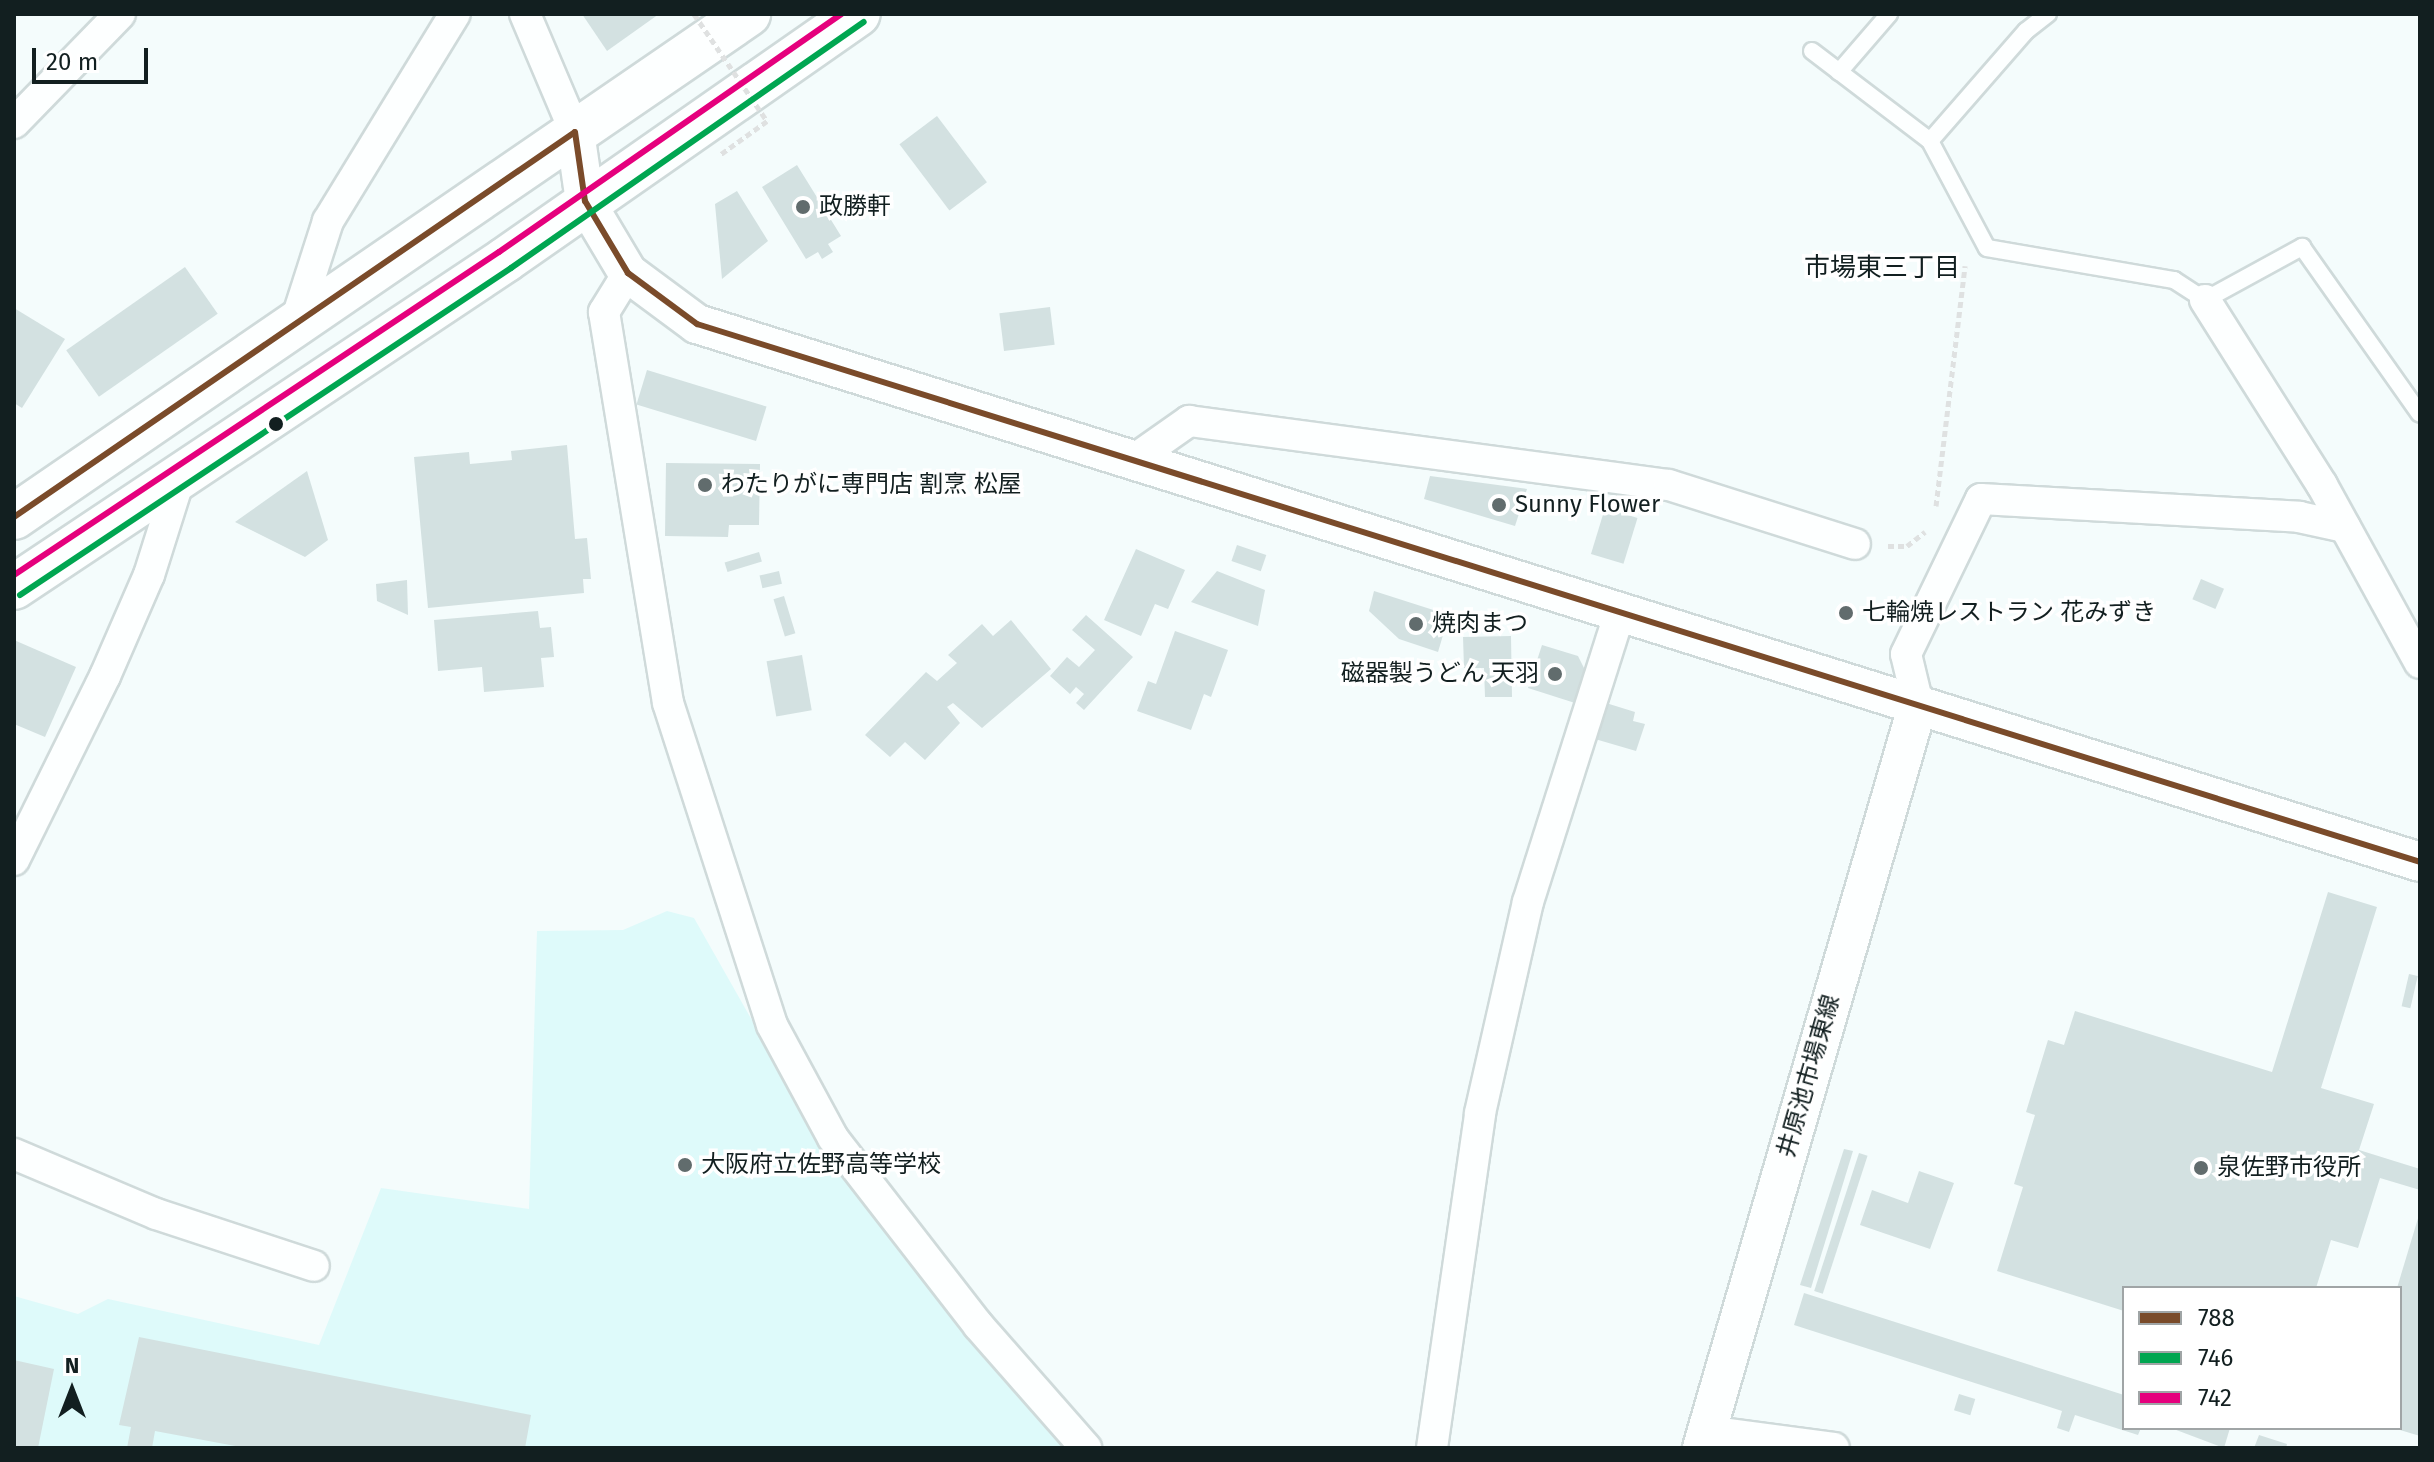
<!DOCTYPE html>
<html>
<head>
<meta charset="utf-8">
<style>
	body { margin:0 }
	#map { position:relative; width:2434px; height:1462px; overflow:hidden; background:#f4fcfc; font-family:"Fira Sans","Noto Sans JP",sans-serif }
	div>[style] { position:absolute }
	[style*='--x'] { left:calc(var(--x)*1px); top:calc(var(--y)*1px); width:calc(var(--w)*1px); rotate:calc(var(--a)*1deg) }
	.built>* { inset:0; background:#defafa }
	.building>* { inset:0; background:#d3e1e1; transform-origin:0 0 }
	.path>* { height:5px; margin-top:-2.5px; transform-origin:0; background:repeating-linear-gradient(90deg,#dfe1e1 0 6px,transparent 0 10px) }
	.roads { filter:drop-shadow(2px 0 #cfdada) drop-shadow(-2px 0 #cfdada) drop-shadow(0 2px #cfdada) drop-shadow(0 -2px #cfdada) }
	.service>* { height:16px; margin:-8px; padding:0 8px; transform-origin:8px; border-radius:8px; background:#fdffff }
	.minor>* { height:30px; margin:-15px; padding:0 15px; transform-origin:15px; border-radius:15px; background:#fdffff }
	.tertiary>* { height:38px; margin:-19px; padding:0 19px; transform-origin:19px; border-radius:19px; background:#fdffff }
	.trunk>* { height:44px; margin:-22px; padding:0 22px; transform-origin:22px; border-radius:22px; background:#fdffff }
	.path-bridge>* { height:5px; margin-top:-2.5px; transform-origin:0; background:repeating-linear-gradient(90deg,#dfe1e1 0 6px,transparent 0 10px) }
	.bus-1>* { height:6px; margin:-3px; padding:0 3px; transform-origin:3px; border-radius:3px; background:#7a4b2a }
	.bus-2>* { height:6px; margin:-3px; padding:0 3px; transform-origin:3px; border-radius:3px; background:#00a651 }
	.bus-3>* { height:6px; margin:-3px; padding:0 3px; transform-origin:3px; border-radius:3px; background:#e5007d }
	.dots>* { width:22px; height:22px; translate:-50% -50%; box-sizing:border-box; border:4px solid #fff; border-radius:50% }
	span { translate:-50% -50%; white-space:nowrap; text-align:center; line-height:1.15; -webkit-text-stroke:7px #fff; paint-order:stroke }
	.poi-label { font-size:24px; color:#121f20 }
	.left { translate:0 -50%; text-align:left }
	.right { translate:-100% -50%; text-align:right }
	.street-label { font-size:24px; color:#121f20 }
	.neighbourhood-label { font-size:26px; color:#121f20 }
	.frame { position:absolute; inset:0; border:16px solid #121f20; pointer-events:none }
	.legend { position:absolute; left:2122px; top:1286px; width:280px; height:144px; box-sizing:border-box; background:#fff; border:2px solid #a0a5a6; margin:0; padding:10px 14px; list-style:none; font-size:24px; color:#121f20 }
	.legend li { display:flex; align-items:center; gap:16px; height:40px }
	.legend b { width:40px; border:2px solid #a0a5a6 }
	.north { position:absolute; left:32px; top:1350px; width:80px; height:80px; -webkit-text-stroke:6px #fff; paint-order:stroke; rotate:0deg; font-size:22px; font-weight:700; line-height:32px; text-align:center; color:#121f20 }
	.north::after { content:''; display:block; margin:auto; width:28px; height:36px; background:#121f20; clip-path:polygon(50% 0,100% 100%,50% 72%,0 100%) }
	.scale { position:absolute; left:32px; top:48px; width:116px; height:36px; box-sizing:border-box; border:4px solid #121f20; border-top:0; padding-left:10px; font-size:24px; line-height:28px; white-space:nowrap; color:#121f20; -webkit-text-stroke:6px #fff; paint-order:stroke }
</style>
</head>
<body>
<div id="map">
	<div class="built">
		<i style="clip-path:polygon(667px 911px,694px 918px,821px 1142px,1078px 1448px,14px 1448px,14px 1296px,78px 1314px,108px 1299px,319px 1345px,381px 1188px,529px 1209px,537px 931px,623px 930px)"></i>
	</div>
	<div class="building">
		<i style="clip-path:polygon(582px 14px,659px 14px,607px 51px)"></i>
		<i style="left:937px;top:116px;width:83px;height:47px;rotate:53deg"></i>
		<i style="clip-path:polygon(797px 165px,841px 236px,828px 244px,833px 252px,822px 259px,818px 252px,806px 259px,762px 187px)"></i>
		<i style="clip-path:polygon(737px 191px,768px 241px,722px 279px,715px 204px)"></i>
		<i style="left:185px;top:267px;width:57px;height:145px;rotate:55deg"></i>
		<i style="left:1050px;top:307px;width:38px;height:51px;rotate:83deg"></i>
		<i style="clip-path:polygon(14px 308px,65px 339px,22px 408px,14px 403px)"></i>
		<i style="left:647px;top:370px;width:125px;height:36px;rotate:17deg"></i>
		<i style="clip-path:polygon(567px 445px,575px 539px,587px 538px,591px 579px,583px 579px,584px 593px,428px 608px,414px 457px,469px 452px,470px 464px,512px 460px,511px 451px)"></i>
		<i style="clip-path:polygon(666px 463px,760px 464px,759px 525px,729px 525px,728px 537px,665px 536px)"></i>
		<i style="clip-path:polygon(307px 471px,328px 540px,305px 557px,235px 522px)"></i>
		<i style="clip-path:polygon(1430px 476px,1527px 489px,1515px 526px,1424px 499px)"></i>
		<i style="left:1605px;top:508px;width:34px;height:48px;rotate:17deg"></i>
		<i style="left:1237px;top:545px;width:31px;height:17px;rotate:19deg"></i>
		<i style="clip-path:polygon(1136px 549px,1185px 570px,1168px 609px,1155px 604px,1141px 636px,1104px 620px)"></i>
		<i style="left:759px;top:552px;width:10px;height:36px;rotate:73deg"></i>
		<i style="left:779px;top:571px;width:13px;height:20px;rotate:77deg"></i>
		<i style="clip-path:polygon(1217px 571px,1265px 590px,1258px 626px,1191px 602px)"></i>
		<i style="left:2201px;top:579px;width:25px;height:22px;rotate:23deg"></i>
		<i style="clip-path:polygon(407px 580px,408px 615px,377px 601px,376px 584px)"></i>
		<i style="clip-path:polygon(1374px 591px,1449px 615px,1438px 652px,1399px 639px,1369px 611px)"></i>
		<i style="left:784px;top:596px;width:39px;height:11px;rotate:73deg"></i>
		<i style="clip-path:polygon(538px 611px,540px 628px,551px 627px,554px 657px,541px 658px,544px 687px,484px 692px,482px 667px,438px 671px,434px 620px)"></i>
		<i style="clip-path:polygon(1086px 615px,1133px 657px,1084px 710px,1076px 703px,1084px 694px,1076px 687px,1070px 694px,1050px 676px,1067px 657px,1079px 667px,1095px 650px,1072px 630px)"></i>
		<i style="clip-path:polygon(1011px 620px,1051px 669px,982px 728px,953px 703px,947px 707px,960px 723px,925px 760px,905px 742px,890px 757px,865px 735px,926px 672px,937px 681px,957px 663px,948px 655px,982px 624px,993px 636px)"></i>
		<i style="clip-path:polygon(1175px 631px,1228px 650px,1211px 697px,1204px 694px,1191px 730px,1137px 711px,1148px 681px,1156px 684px)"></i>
		<i style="clip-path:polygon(1511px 636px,1512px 697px,1485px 697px,1484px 668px,1464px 668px,1463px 637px)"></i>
		<i style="clip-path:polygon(14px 640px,76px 667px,45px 737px,14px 724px)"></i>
		<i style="clip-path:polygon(1542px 645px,1578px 656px,1585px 670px,1575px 703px,1528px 688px)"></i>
		<i style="left:802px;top:655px;width:56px;height:36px;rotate:80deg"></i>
		<i style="clip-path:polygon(1606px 703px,1635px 712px,1633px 721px,1645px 724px,1636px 751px,1595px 739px)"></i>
		<i style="clip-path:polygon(2328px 892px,2377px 907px,2321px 1088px,2374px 1104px,2359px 1150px,2420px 1169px,2420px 1190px,2380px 1178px,2358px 1248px,2331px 1240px,2316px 1288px,2124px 1288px,2124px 1311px,1997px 1271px,2023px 1187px,2014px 1184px,2035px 1115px,2026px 1112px,2048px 1040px,2064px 1045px,2075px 1011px,2272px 1072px)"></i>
		<i style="left:2409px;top:974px;width:9px;height:33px;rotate:13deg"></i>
		<i style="clip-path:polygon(1844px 1149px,1853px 1151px,1811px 1288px,1800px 1285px)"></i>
		<i style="left:1859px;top:1153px;width:9px;height:145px;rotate:18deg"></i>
		<i style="clip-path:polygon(1919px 1171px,1954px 1183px,1930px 1249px,1860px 1225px,1872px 1190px,1908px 1203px)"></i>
		<i style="clip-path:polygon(2419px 1215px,2420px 1215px,2420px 1436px,2400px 1430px,2397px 1288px)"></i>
		<i style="clip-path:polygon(1804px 1293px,2124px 1395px,2124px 1428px,2141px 1428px,2138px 1435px,2075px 1415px,2069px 1432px,2057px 1428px,2062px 1411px,1794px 1325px)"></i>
		<i style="clip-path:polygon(139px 1337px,531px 1415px,525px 1448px,246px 1448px,155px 1431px,152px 1448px,127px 1448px,131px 1427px,119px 1425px)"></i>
		<i style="clip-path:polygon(14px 1360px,54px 1369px,38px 1448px,14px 1448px)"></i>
		<i style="left:1959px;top:1394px;width:17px;height:17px;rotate:17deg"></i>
		<i style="clip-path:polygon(2171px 1428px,2230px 1428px,2224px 1448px)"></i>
		<i style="clip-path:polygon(2259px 1435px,2287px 1444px,2286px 1448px,2254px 1448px)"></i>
	</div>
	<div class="path">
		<i style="--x:1936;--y:506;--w:242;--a:-83.1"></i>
		<i style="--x:1888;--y:546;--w:19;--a:0"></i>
		<i style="--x:1907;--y:546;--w:23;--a:-38"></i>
	</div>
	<div class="roads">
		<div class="service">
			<i style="--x:1812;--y:51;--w:148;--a:37.3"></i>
			<i style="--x:1930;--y:141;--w:121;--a:62"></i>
			<i style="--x:1987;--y:248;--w:190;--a:9.7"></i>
			<i style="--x:2174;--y:280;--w:37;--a:33"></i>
			<i style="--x:2205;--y:300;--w:111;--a:-28.7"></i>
			<i style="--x:2302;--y:247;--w:204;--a:54.8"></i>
			<i style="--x:1839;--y:72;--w:77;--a:-49.2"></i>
			<i style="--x:1930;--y:141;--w:146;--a:-48.9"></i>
			<i style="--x:2026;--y:31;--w:28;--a:-38"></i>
		</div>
		<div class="minor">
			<i style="--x:525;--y:14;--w:128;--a:67"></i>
			<i style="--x:14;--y:123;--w:152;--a:-45.8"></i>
			<i style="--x:628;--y:273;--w:46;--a:121.6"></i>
			<i style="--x:604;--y:312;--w:396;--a:80.7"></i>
			<i style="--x:668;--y:703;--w:338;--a:72.1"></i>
			<i style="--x:772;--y:1025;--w:128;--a:61.6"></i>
			<i style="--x:833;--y:1138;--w:237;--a:52.2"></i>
			<i style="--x:978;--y:1325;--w:164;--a:48.7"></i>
			<i style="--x:2205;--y:300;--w:219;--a:57.7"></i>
			<i style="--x:2322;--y:485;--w:203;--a:61.2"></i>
			<i style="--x:295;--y:324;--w:108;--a:-72.2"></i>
			<i style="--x:328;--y:221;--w:243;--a:-58.5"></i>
			<i style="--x:1132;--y:461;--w:70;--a:-35.1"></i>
			<i style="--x:1189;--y:421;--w:484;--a:7.6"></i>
			<i style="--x:1669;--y:485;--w:195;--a:17.6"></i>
			<i style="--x:1918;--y:704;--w:51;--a:-103.5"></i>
			<i style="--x:1906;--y:654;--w:172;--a:-64.2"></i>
			<i style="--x:1981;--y:499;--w:319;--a:3.2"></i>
			<i style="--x:2299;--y:517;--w:47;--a:12.3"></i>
			<i style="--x:14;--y:860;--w:205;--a:-63.7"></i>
			<i style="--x:105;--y:676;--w:110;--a:-66.5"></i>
			<i style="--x:149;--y:575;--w:96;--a:-72.5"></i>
			<i style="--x:14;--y:1154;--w:154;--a:22.9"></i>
			<i style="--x:156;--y:1214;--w:166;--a:18.2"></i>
			<i style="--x:1707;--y:1431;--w:128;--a:7.6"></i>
			<i style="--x:1432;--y:1448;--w:338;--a:-81.8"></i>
			<i style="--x:1480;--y:1113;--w:216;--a:-77.2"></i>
			<i style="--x:1528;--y:902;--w:301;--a:-72.4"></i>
		</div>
		<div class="tertiary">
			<i style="--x:575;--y:132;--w:70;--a:81.8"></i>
			<i style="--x:585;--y:201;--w:84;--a:59.2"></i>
			<i style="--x:628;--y:273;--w:86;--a:36.5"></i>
			<i style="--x:697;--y:324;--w:1805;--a:17.34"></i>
			<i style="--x:1702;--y:1448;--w:775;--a:-73.81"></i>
		</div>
		<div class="trunk">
			<i style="--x:14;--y:517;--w:890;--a:-34.42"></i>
			<i style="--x:14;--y:587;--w:590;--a:-33.66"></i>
			<i style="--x:505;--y:260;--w:430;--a:-34.9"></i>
		</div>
	</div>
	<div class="path-bridge">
		<i style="--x:694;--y:14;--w:130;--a:55.7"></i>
		<i style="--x:767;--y:121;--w:57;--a:144.3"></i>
	</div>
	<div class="bus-1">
		<i style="--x:575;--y:132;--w:70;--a:81.8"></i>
		<i style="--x:585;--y:201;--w:84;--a:59.2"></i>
		<i style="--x:628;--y:273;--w:86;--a:36.5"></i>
		<i style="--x:697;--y:324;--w:1805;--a:17.34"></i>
		<i style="--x:14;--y:517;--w:680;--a:-34.46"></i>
	</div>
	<div class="bus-2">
		<i style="--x:20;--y:595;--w:590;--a:-33.66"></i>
		<i style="--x:511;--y:268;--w:430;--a:-34.9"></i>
	</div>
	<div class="bus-3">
		<i style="--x:14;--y:575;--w:583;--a:-33.66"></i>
		<i style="--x:499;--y:252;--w:417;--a:-34.8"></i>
	</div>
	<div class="dots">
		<i style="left:803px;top:207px;background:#616c6d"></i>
		<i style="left:276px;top:424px;background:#121f20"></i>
		<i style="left:705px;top:485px;background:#616c6d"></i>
		<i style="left:1499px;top:505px;background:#616c6d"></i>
		<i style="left:1846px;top:613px;background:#616c6d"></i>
		<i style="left:1416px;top:624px;background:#616c6d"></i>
		<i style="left:1555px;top:674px;background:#616c6d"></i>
		<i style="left:685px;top:1165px;background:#616c6d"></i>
		<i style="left:2201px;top:1168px;background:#616c6d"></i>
	</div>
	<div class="poi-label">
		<span class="left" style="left:819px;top:207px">政勝軒</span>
		<span class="left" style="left:721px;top:485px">わたりがに専門店 割烹 松屋</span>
		<span class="left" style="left:1515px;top:505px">Sunny Flower</span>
		<span class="left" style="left:1862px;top:613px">七輪焼レストラン 花みずき</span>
		<span class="left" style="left:1432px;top:624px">焼肉まつ</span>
		<span class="right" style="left:1539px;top:674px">磁器製うどん 天羽</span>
		<span class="left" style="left:701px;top:1165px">大阪府立佐野高等学校</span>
		<span class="left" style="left:2217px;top:1168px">泉佐野市役所</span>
	</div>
	<div class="street-label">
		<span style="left:1809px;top:1076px;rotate:-74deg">井原池市場東線</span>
	</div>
	<div class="neighbourhood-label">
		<span style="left:1882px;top:268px">市場東三丁目</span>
	</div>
	<div class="frame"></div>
	<ul class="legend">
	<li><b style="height:10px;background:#7a4b2a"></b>788</li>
	<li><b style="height:10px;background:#00a651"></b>746</li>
	<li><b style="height:10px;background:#e5007d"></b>742</li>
	</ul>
	<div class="north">N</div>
	<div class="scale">20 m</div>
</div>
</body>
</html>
